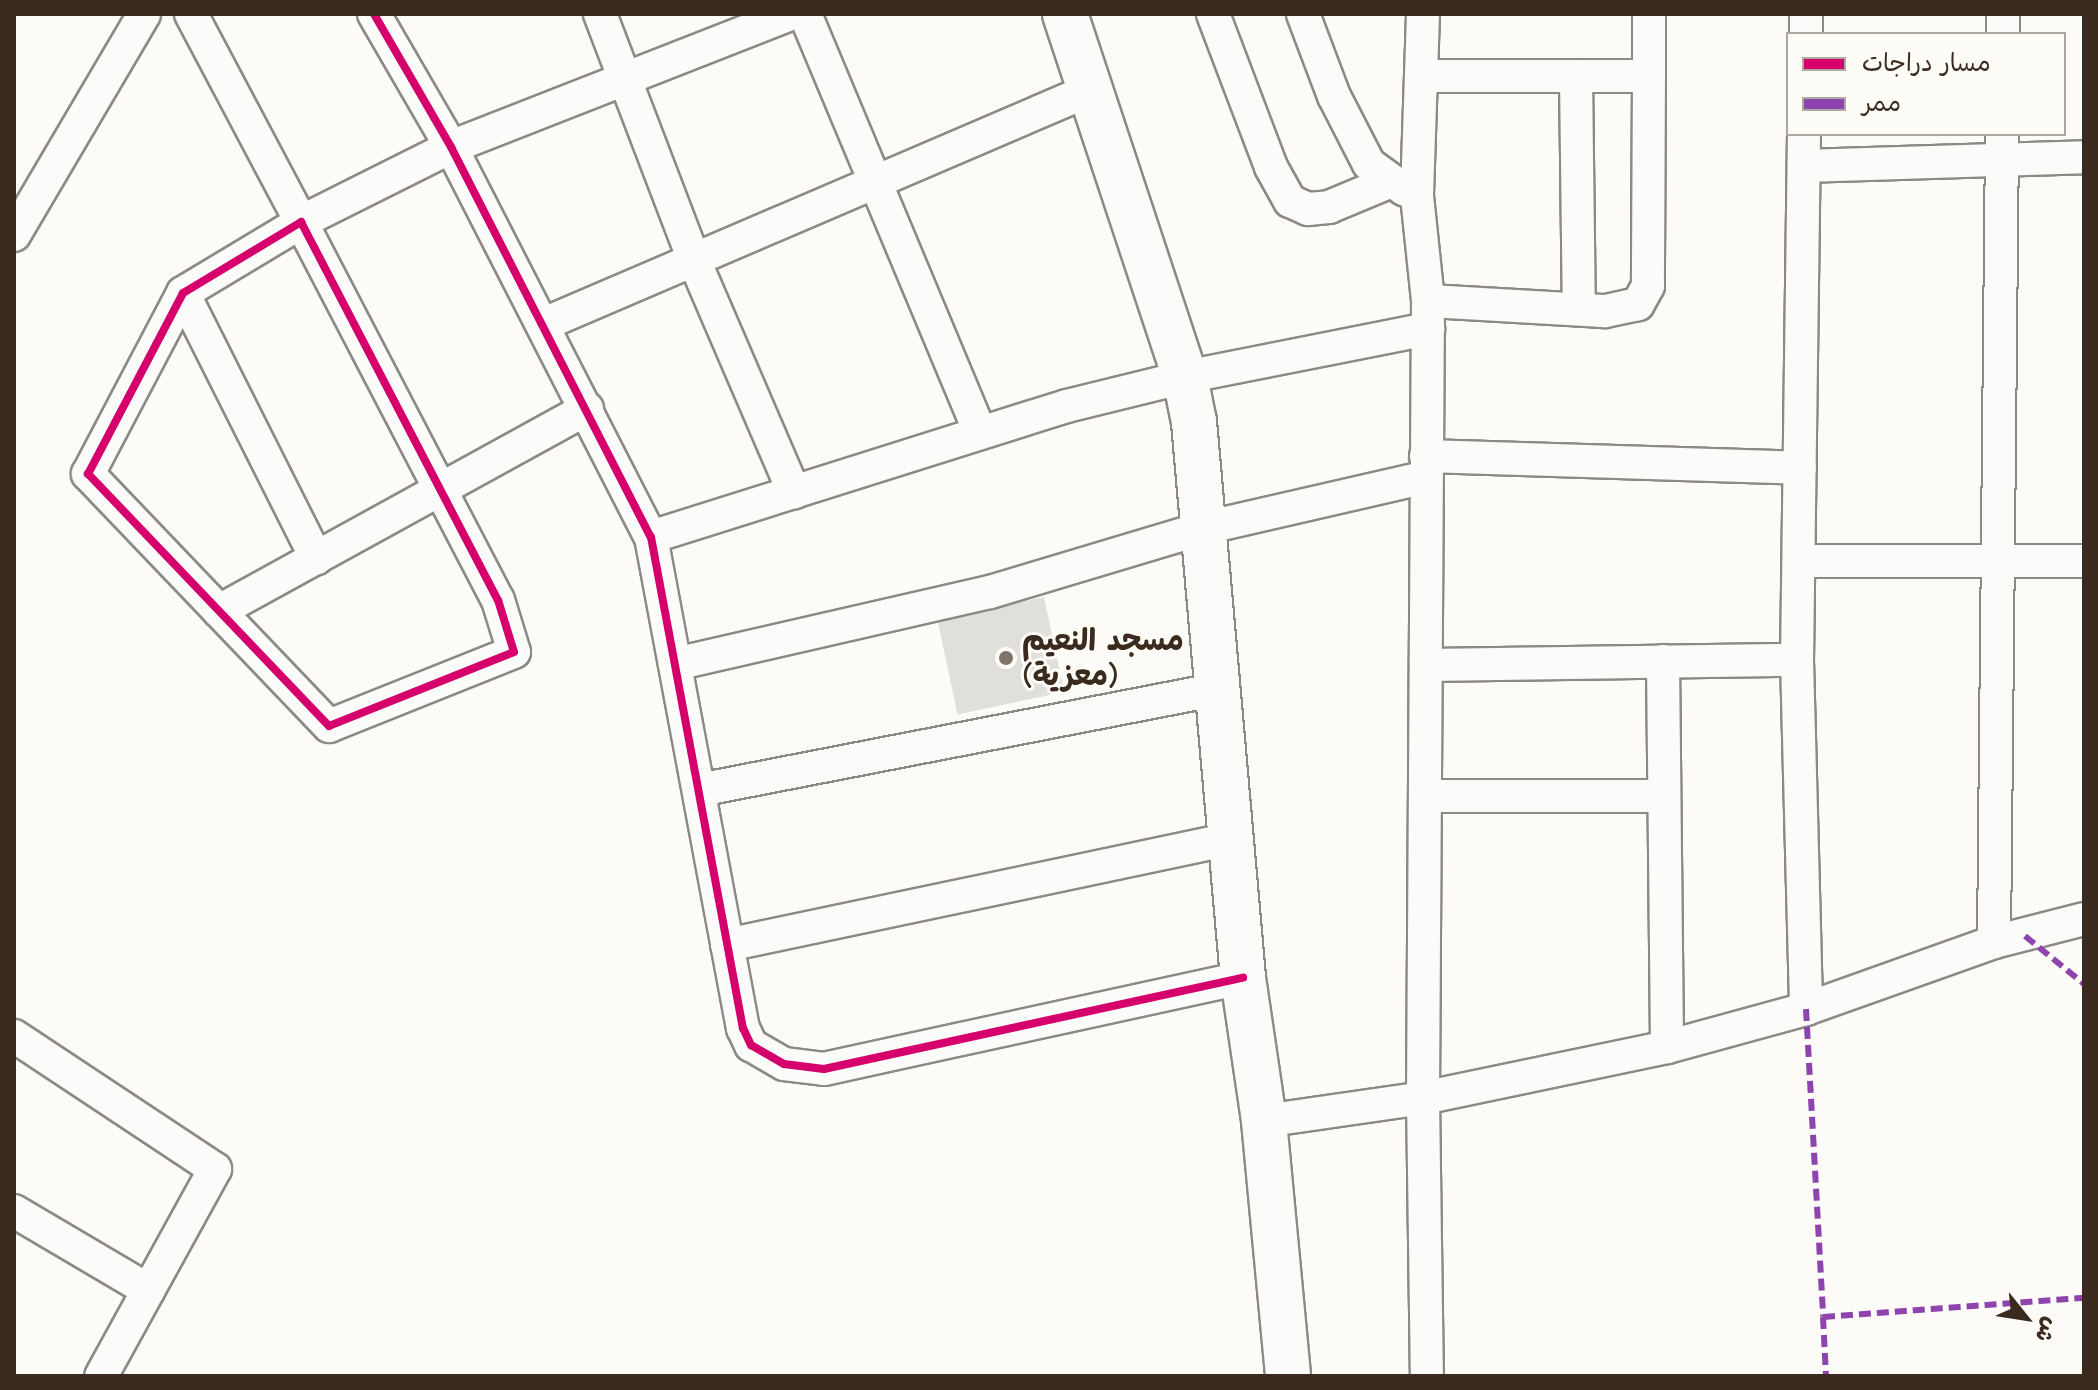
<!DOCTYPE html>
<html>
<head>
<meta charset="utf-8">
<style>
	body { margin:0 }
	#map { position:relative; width:2098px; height:1390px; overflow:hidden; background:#fcfbf8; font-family:"Comic Neue","Playpen Sans Arabic",sans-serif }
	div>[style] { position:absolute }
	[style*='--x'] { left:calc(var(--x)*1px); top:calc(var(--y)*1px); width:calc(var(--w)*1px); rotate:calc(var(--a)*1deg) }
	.building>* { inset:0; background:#e0dfdc; transform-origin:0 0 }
	.roads { filter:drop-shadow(2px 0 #8d8985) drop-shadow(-2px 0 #8d8985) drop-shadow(0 2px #8d8985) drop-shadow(0 -2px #8d8985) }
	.street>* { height:32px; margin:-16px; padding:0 16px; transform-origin:16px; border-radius:16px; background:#fbfbf9 }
	.secondary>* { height:44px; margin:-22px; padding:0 22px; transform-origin:22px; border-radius:22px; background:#fbfbf9 }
	.quiet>* { height:6px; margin-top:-3px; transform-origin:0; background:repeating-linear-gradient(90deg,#8e44ad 0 12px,transparent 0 18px) }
	.cycleway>* { height:8px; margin:-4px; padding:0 4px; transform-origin:4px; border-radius:4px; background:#d6006c }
	.dots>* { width:22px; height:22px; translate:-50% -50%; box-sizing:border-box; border:4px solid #fdfcf7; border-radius:50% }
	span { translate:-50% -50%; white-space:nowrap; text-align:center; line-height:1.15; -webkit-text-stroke:6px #fdfcf7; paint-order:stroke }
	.poi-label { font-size:30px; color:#3b2a1e; font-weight:700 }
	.left { translate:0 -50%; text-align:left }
	.frame { position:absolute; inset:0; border:16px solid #3b2a1e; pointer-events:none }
	.legend { position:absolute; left:1786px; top:32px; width:280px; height:104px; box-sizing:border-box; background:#fdfcf7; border:2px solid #afa8a0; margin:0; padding:10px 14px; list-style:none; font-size:24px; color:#3b2a1e }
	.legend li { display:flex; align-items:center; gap:16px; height:40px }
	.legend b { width:40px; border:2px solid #afa8a0 }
	.north { position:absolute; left:1986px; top:1278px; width:80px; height:80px; -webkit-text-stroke:6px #fdfcf7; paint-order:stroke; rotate:120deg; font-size:22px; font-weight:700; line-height:32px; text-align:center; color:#3b2a1e }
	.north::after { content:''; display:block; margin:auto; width:28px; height:36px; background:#3b2a1e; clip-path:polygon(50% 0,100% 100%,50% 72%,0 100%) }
</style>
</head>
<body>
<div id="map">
	<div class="building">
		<i style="left:1044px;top:597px;width:97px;height:109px;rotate:78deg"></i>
	</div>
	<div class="roads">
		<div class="street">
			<i style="--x:191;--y:14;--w:235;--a:62.1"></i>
			<i style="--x:301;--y:222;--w:168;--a:-26.6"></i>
			<i style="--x:451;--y:147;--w:365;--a:-21.4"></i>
			<i style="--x:374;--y:14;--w:154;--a:59.9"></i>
			<i style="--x:451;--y:147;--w:438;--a:62.9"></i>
			<i style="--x:651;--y:537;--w:500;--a:79.4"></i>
			<i style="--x:743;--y:1028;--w:19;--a:65"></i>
			<i style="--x:751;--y:1045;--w:38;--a:30"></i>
			<i style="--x:784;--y:1064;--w:40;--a:7.1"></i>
			<i style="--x:824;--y:1069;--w:429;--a:-12.3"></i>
			<i style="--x:600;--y:14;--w:263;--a:69.1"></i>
			<i style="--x:694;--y:260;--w:253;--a:66.7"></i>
			<i style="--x:805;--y:14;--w:454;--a:67.3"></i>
			<i style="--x:1213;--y:14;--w:164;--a:69.2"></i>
			<i style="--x:1271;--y:167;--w:39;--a:61"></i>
			<i style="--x:1290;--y:201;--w:20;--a:24"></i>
			<i style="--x:1308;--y:209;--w:21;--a:-5"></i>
			<i style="--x:1329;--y:207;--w:65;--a:-22.6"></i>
			<i style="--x:1303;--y:14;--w:88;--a:69.3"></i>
			<i style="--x:1334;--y:96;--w:76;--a:62.8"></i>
			<i style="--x:1369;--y:164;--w:44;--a:35.8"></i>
			<i style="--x:1423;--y:14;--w:182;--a:91.9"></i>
			<i style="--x:1417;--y:196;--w:106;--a:84"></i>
			<i style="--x:1428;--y:301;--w:797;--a:90.36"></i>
			<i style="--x:1423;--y:1098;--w:278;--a:89.2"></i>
			<i style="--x:1806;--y:34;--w:20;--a:-90"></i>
			<i style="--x:2003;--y:34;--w:20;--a:-90"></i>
			<i style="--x:1421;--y:76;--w:228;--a:0"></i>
			<i style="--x:1649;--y:76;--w:210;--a:90.3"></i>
			<i style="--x:1648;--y:286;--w:21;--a:119"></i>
			<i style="--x:1638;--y:304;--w:35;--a:168"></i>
			<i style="--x:1604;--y:311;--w:176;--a:-176.7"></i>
			<i style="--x:1576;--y:76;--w:233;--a:89.3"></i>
			<i style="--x:1649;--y:76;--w:62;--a:-90"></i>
			<i style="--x:1804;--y:134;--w:526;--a:90.76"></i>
			<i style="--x:1797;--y:660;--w:349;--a:88.5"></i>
			<i style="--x:1804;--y:166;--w:280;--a:-1.8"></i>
			<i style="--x:301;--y:222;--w:426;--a:62.5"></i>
			<i style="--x:498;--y:600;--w:54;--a:72.9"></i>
			<i style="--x:514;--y:652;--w:199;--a:158.2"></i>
			<i style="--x:329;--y:726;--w:349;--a:-133.7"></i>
			<i style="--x:88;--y:474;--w:204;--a:-62.3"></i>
			<i style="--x:183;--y:293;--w:138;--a:-31"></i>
			<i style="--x:14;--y:235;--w:256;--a:-59.5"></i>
			<i style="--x:183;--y:293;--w:297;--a:63.3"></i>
			<i style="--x:544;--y:324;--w:594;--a:-23.2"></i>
			<i style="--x:1426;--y:456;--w:374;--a:1.8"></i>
			<i style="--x:651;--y:537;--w:436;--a:-17.5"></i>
			<i style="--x:1067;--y:406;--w:122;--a:-13.8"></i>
			<i style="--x:1185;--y:377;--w:248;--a:-11.2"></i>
			<i style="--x:1799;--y:561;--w:285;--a:0"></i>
			<i style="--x:219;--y:611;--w:420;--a:-28.8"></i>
			<i style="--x:1663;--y:661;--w:386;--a:89.4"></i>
			<i style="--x:675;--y:664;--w:323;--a:-12.9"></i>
			<i style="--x:990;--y:592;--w:223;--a:-16.7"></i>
			<i style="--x:1204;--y:528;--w:228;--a:-12.9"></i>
			<i style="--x:1426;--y:665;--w:371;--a:-0.8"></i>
			<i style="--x:699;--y:790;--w:530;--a:-10.99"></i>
			<i style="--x:1425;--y:796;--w:239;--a:0"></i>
			<i style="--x:1994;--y:942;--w:808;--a:-89.43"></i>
			<i style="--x:727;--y:945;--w:515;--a:-11.88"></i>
			<i style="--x:14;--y:1036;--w:241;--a:33.5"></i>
			<i style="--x:215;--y:1169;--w:236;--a:118.8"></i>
			<i style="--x:1264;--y:1121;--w:161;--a:-8.2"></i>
			<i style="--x:1423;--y:1098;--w:249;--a:-11.8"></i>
			<i style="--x:1667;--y:1047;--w:144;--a:-15.3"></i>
			<i style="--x:1806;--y:1009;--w:200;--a:-19.6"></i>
			<i style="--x:1994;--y:942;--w:93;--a:-14.3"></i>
			<i style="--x:14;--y:1211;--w:156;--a:30.5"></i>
		</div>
		<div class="secondary">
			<i style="--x:1065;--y:14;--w:382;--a:71.7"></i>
			<i style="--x:1185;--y:377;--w:46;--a:78.7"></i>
			<i style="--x:1194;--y:422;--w:558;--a:84.96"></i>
			<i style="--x:1243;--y:978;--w:145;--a:81.6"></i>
			<i style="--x:1264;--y:1121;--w:256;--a:84.6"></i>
		</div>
	</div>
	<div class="quiet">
		<i style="--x:2025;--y:936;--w:76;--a:39.1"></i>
		<i style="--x:1806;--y:1009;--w:308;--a:86.8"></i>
		<i style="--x:1823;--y:1317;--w:262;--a:-4.2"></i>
		<i style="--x:1823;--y:1317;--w:59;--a:87.1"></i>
	</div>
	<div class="cycleway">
		<i style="--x:374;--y:14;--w:154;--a:59.9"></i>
		<i style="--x:451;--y:147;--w:438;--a:62.9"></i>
		<i style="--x:651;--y:537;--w:500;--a:79.4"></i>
		<i style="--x:743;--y:1028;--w:19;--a:65"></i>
		<i style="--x:751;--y:1045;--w:38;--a:30"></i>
		<i style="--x:784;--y:1064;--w:40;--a:7.1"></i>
		<i style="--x:824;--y:1069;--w:429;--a:-12.3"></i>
		<i style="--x:301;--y:222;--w:426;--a:62.5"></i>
		<i style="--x:498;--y:600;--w:54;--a:72.9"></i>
		<i style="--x:514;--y:652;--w:199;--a:158.2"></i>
		<i style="--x:329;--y:726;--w:349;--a:-133.7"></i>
		<i style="--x:88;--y:474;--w:204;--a:-62.3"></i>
		<i style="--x:183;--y:293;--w:138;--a:-31"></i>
	</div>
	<div class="dots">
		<i style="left:1006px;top:658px;background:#7f736a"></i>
	</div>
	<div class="poi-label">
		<span class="left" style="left:1022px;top:658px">مسجد النعيم<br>(معزية)</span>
	</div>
	<div class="frame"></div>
	<ul class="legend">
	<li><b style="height:10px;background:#d6006c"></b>مسار دراجات</li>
	<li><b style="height:10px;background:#8e44ad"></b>ممر</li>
	</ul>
	<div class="north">ش</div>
</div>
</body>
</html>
